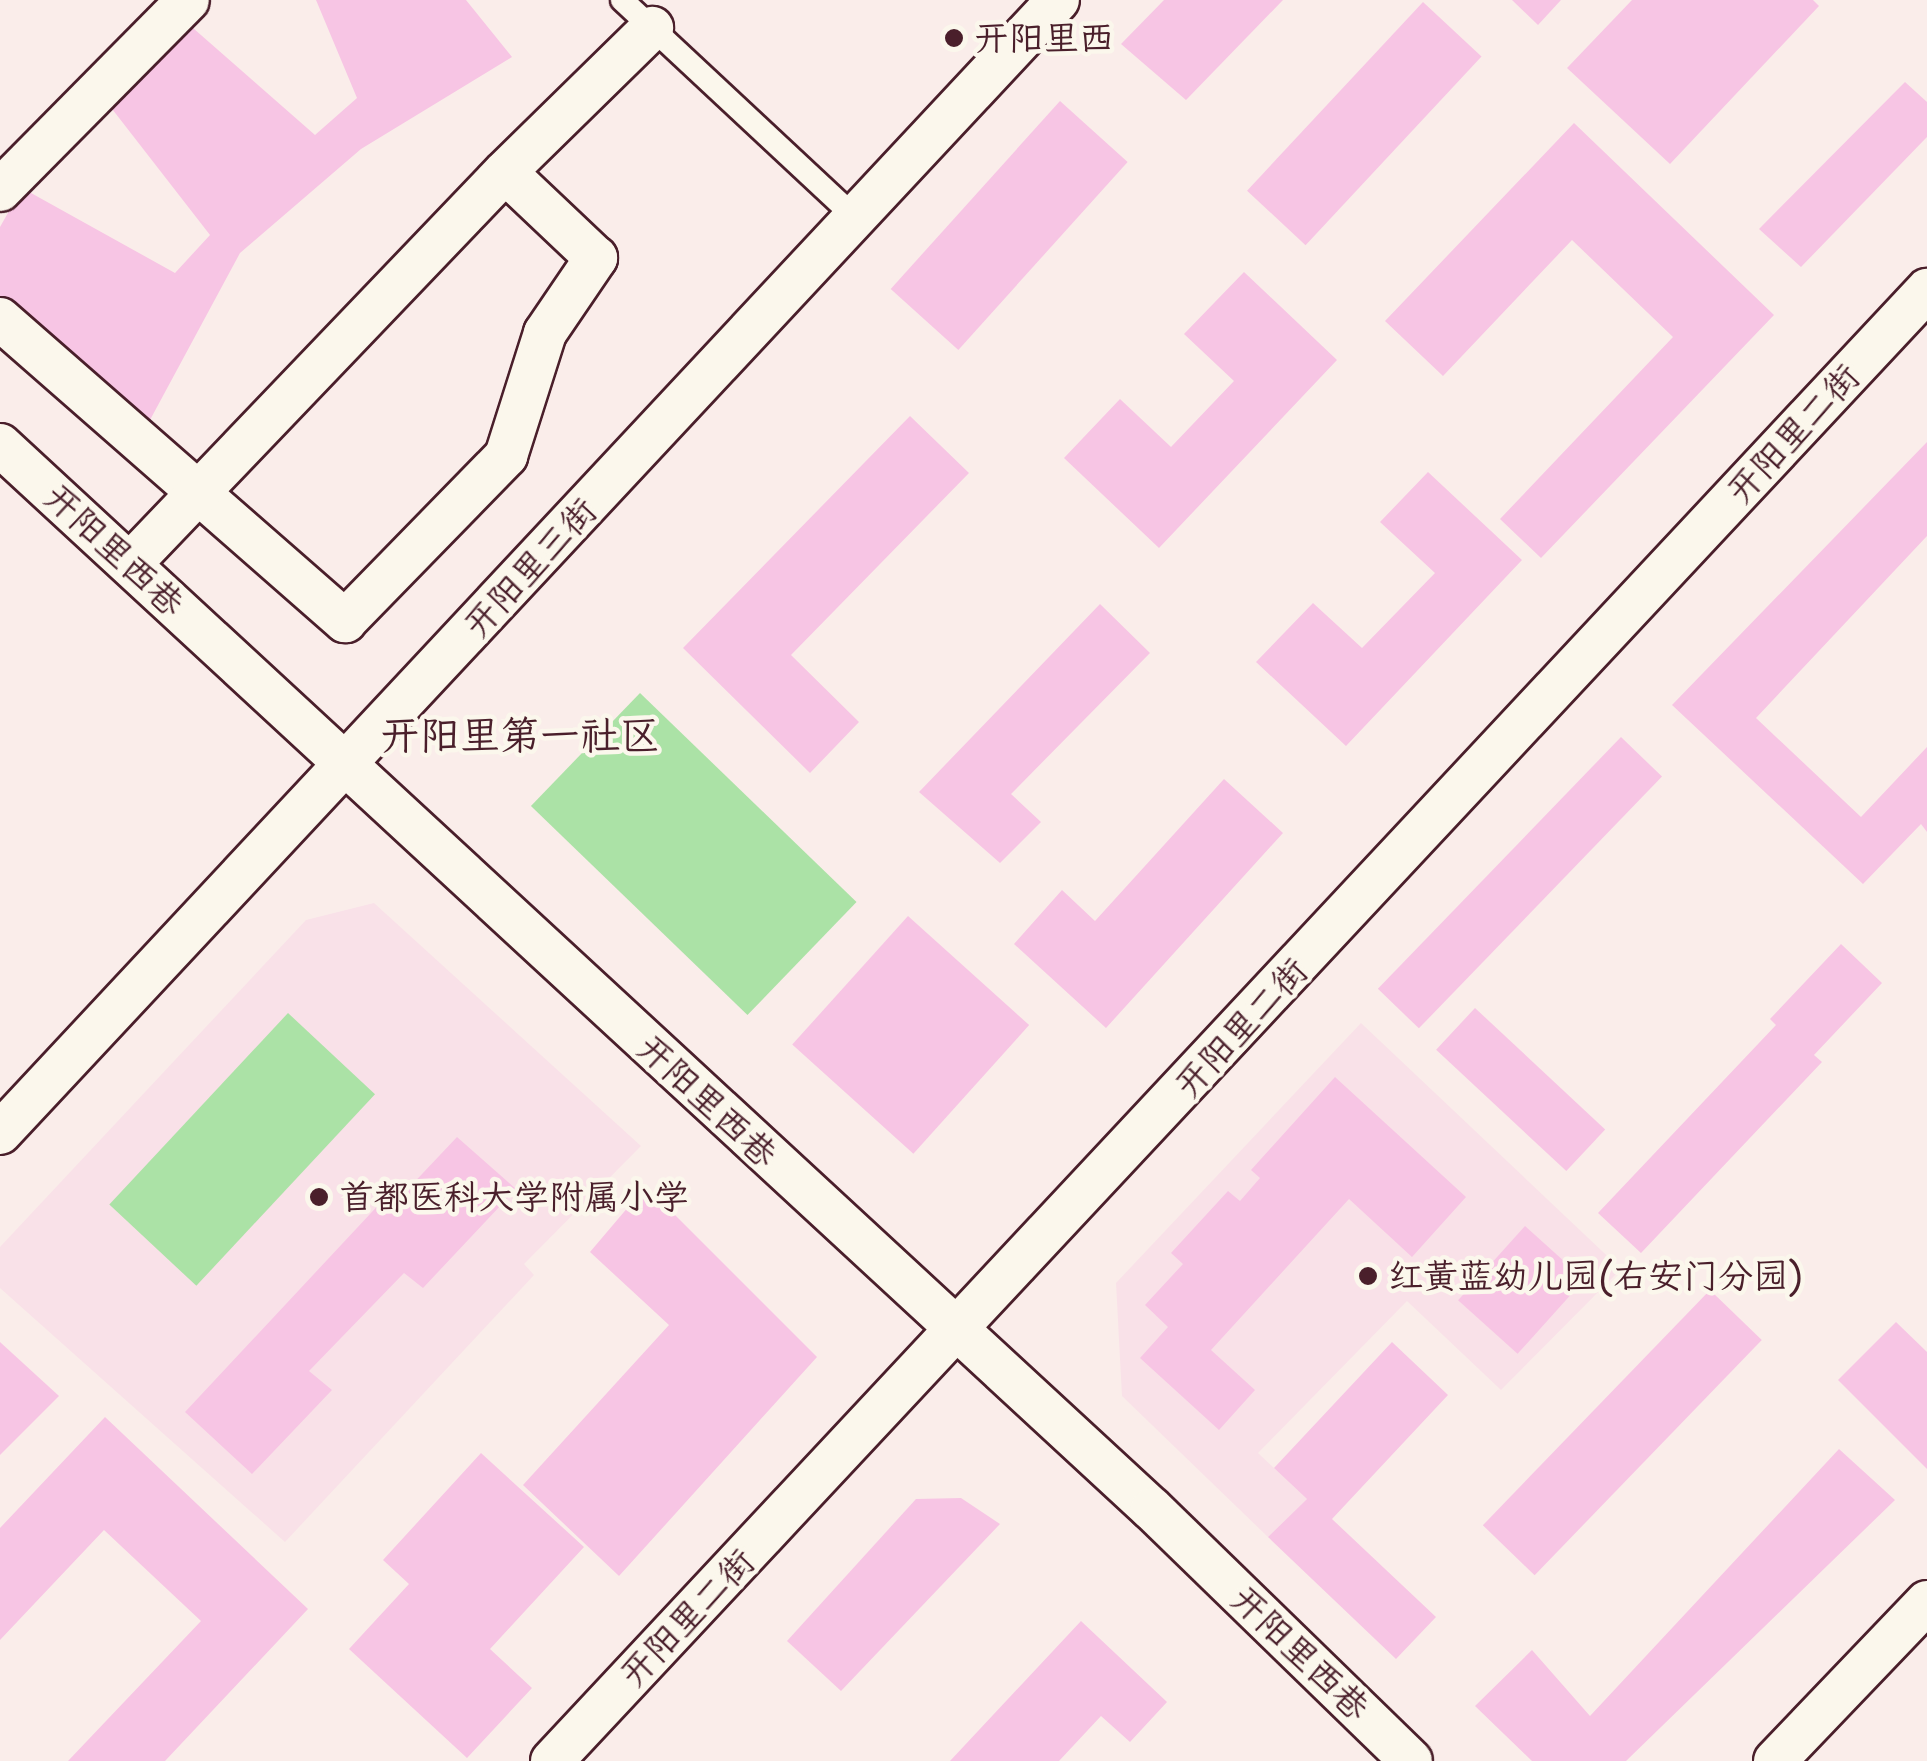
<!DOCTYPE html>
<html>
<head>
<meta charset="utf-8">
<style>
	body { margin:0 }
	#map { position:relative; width:1927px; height:1761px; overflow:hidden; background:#faedea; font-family:"Shantell Sans","LXGW WenKai TC",sans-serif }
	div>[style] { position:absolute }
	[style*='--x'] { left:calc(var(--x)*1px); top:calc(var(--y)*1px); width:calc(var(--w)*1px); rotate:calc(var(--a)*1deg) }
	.built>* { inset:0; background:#f9e1e8 }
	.green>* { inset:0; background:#abe2a6; transform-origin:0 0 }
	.building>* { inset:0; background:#f7c5e4; transform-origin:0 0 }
	.roads { filter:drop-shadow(2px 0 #4a1f2b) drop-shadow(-2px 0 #4a1f2b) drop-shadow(0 2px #4a1f2b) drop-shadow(0 -2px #4a1f2b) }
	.lane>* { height:22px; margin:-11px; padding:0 11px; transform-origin:11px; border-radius:11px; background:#fbf7ec }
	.street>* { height:42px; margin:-21px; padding:0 21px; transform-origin:21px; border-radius:21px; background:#fbf7ec }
	.dots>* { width:28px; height:28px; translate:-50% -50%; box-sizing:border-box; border:5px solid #fbf7ec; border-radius:50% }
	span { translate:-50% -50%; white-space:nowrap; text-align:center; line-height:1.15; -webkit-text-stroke:9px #fbf7ec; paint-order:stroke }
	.poi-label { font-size:35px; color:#4a1f2b }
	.left { translate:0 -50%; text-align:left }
	.street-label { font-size:35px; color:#4a1f2b }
	.quarter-label { font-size:40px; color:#4a1f2b }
</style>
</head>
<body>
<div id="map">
	<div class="built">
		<i style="clip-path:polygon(374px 903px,641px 1146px,524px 1264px,534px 1275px,285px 1542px,0 1288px,0 1247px,306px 920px)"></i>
		<i style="clip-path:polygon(1361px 1023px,1621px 1269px,1501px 1390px,1407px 1301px,1258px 1453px,1307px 1499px,1268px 1537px,1122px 1396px,1116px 1283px)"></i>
	</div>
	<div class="green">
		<i style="left:640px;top:693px;width:301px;height:157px;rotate:44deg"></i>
		<i style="left:288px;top:1013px;width:119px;height:262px;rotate:43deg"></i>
	</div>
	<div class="building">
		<i style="clip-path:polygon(316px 0,466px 0,512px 57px,361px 149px,240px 253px,150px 420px,0 301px,0 227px,22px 188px,175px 273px,210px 235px,102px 96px,177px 14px,315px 135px,357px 98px)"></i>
		<i style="clip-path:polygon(1164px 0,1283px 0,1186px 100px,1121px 44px)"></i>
		<i style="clip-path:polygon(1512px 0,1561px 0,1538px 25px)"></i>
		<i style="clip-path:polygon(1632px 0,1813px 0,1819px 6px,1670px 164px,1567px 68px)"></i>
		<i style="left:1423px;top:2px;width:80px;height:258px;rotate:43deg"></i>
		<i style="clip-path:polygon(1905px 82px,1927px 102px,1927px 137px,1801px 267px,1759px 229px)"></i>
		<i style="left:1060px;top:101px;width:91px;height:253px;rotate:42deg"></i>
		<i style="clip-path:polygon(1574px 123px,1774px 315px,1541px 558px,1500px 519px,1673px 337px,1572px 240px,1443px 376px,1385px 321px)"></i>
		<i style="clip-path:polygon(1244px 272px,1337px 360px,1159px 548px,1064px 458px,1120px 399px,1171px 447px,1234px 381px,1184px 334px)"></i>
		<i style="clip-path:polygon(910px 416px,969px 473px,791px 655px,859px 722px,810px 773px,683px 648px)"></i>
		<i style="clip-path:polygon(1927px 442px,1927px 536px,1756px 718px,1861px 817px,1927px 747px,1927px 832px,1921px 824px,1863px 884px,1672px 705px)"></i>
		<i style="clip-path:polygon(1428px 472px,1522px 560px,1346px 746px,1256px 662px,1313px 603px,1362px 648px,1435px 573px,1380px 522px)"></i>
		<i style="clip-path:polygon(1100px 604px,1150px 653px,1011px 794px,1041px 822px,1000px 863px,919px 792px)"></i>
		<i style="left:1621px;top:737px;width:57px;height:350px;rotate:44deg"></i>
		<i style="clip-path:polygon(1224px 779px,1283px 833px,1106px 1028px,1014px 944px,1062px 890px,1095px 921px)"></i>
		<i style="left:908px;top:916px;width:163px;height:173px;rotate:42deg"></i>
		<i style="clip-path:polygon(1841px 944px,1882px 983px,1814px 1055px,1822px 1062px,1641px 1253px,1598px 1213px,1776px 1025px,1770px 1019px)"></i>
		<i style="left:1475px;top:1008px;width:178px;height:57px;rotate:43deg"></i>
		<i style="clip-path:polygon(1335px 1077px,1466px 1197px,1412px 1257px,1349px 1199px,1211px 1350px,1255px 1390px,1219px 1430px,1140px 1358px,1168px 1327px,1145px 1305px,1183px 1264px,1171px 1253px,1228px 1191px,1240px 1201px,1260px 1178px,1251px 1170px)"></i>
		<i style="clip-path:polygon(457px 1137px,516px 1189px,423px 1288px,404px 1273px,309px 1371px,332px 1390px,252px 1474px,185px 1412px,399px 1183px,405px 1192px)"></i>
		<i style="clip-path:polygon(646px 1186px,817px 1357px,619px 1576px,523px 1485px,669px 1325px,590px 1252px)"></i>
		<i style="left:1525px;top:1226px;width:80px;height:100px;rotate:42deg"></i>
		<i style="left:1710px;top:1290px;width:72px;height:327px;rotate:44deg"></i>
		<i style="clip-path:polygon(1896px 1322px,1927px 1352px,1927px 1469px,1838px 1380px)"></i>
		<i style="clip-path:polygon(0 1342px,59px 1396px,0 1455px)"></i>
		<i style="clip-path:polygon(1392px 1342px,1448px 1395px,1332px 1519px,1436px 1617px,1396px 1659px,1268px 1537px,1307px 1499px,1274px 1468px)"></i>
		<i style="clip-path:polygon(105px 1417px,308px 1609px,165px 1761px,68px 1761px,201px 1621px,104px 1530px,0 1640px,0 1528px)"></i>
		<i style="clip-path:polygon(1839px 1449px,1895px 1500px,1626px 1761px,1532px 1761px,1475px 1706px,1532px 1650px,1590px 1716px)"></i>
		<i style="clip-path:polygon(481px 1453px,584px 1547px,490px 1649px,532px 1688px,467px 1758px,349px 1649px,409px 1584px,383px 1560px)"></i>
		<i style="clip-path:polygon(961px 1498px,1000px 1524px,841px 1691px,787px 1641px,916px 1499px)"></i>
		<i style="clip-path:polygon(1081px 1621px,1167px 1702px,1130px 1742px,1101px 1716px,1059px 1761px,950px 1761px)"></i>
	</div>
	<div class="roads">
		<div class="lane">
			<i style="--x:622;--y:0;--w:321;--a:43"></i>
		</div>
		<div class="street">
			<i style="--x:0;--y:190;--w:267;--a:-45.3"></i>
			<i style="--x:0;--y:319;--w:459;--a:41.2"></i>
			<i style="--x:345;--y:621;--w:231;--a:-45.7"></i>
			<i style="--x:506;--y:456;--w:129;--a:-72.4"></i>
			<i style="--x:545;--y:333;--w:91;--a:-55.8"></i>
			<i style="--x:596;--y:258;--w:125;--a:-136.6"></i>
			<i style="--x:505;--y:172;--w:206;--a:-44.4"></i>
			<i style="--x:0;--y:445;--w:1568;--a:42.73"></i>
			<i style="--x:1152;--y:1509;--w:361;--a:44.2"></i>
			<i style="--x:130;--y:564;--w:542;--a:-46.27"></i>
			<i style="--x:0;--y:1133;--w:1550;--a:-46.96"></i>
			<i style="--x:552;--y:1761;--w:2014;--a:-46.93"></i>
			<i style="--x:1775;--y:1761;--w:220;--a:-46.3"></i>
		</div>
	</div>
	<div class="dots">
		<i style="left:954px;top:38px;background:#4a1f2b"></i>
		<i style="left:319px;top:1197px;background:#4a1f2b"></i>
		<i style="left:1368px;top:1276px;background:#4a1f2b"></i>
	</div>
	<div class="poi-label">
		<span class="left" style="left:974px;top:38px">开阳里西</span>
		<span class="left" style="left:339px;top:1197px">首都医科大学附属小学</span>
		<span class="left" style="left:1388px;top:1276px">红黄蓝幼儿园(右安门分园)</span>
	</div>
	<div class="street-label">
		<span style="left:1793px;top:434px;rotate:-47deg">开阳里二街</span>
		<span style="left:114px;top:550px;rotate:43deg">开阳里西巷</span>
		<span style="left:530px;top:568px;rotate:-47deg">开阳里三街</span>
		<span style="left:1241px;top:1028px;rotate:-47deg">开阳里二街</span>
		<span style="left:707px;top:1101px;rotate:43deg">开阳里西巷</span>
		<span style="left:687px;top:1618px;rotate:-46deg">开阳里二街</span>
		<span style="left:1300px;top:1653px;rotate:44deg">开阳里西巷</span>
	</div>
	<div class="quarter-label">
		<span style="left:520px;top:735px">开阳里第一社区</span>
	</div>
</div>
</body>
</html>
